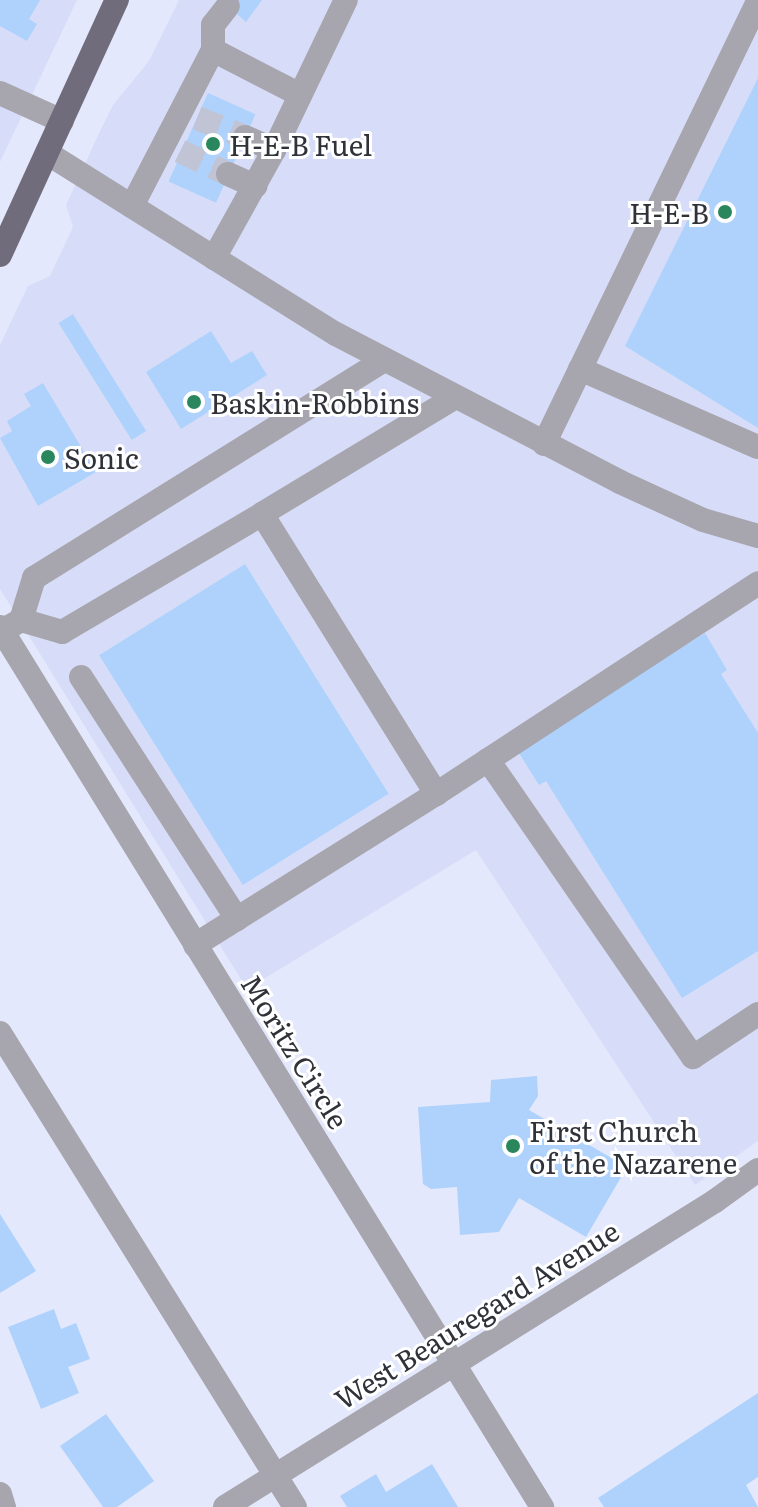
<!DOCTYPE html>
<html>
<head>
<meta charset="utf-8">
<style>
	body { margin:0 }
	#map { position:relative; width:758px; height:1507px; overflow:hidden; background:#e4e8fc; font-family:Literata,serif }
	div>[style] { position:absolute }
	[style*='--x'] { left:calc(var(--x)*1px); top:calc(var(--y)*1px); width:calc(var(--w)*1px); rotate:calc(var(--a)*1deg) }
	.built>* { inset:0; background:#d7ddf8 }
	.building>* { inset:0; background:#aed2fc; transform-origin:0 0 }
	.minor-tunnel>* { height:24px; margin-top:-12px; transform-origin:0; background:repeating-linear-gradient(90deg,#c0c4d5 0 24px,transparent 0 36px) }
	.minor>* { height:24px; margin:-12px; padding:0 12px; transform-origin:12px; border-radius:12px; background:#a7a5ad }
	.major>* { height:24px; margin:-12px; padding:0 12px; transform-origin:12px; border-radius:12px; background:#716c7b }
	.dots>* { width:22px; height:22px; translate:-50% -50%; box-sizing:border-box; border:4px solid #fff; border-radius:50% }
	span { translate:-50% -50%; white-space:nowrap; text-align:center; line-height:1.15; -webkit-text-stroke:6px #fff; paint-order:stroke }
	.poi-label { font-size:28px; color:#30323a }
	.left { translate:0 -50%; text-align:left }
	.right { translate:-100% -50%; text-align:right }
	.street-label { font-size:28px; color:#30323a }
</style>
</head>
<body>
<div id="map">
	<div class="built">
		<i style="clip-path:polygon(0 0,77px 0,0 162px)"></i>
		<i style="clip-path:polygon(179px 0,758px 0,758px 1141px,695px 1185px,476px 850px,247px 989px,0 589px,0 345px,28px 286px,50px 276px,73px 227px,66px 205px,101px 129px,113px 105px,149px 61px)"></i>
	</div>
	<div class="building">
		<i style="clip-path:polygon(0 0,40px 0,29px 19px,37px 24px,27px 41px,0 26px)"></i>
		<i style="clip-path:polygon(221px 0,262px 0,246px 22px)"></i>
		<i style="clip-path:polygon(758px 78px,758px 428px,625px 346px)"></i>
		<i style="left:208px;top:93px;width:52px;height:97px;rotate:24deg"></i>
		<i style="left:73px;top:314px;width:138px;height:17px;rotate:58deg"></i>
		<i style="clip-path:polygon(211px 331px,231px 363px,252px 351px,267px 375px,181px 429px,146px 372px)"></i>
		<i style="clip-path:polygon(43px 383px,96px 472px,38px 506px,0 438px,12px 431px,7px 421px,31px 406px,24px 394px)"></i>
		<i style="left:245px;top:564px;width:271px;height:172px;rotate:58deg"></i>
		<i style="clip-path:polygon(705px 633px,727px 670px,721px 674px,758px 733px,758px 951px,682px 998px,546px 781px,539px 785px,517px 750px)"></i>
		<i style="clip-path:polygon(537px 1076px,538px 1096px,529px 1110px,627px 1167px,586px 1237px,519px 1198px,499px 1232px,460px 1235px,457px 1187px,431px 1189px,423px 1184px,418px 1107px,490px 1102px,491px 1080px)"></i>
		<i style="clip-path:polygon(0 1214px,36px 1271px,0 1293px)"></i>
		<i style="clip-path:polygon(54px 1309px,61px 1329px,76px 1323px,90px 1359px,68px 1367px,79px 1393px,41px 1409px,8px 1327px)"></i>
		<i style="clip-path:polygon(758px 1393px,758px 1477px,746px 1485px,758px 1507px,604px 1507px,598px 1498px)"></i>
		<i style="clip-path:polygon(106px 1414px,154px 1481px,117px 1507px,103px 1507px,60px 1446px)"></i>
		<i style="clip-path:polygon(432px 1464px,458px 1507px,347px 1507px,340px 1496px,376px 1474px,386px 1492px)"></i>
	</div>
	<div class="minor-tunnel">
		<i style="--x:197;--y:118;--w:52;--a:21.6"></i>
		<i style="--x:180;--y:151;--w:53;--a:25.6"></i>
	</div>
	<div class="minor">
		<i style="--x:213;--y:50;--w:25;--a:-90"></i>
		<i style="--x:213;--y:25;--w:24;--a:-52"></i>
		<i style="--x:0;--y:93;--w:68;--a:24.3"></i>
		<i style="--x:245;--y:137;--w:32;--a:24"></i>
		<i style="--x:47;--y:153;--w:341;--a:32.1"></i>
		<i style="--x:336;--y:334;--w:320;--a:27.5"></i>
		<i style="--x:620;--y:482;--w:91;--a:24.6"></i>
		<i style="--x:703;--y:520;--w:57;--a:16.2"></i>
		<i style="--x:228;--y:174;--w:30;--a:24"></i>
		<i style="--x:132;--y:206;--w:176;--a:-62.6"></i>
		<i style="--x:213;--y:50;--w:98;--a:27.3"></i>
		<i style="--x:214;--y:258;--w:124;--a:-60.9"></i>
		<i style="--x:274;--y:150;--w:166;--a:-64.4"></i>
		<i style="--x:580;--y:369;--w:194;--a:23.7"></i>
		<i style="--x:454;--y:398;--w:224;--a:148.9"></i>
		<i style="--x:262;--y:514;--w:330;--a:58.1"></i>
		<i style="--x:436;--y:794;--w:385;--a:-33.2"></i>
		<i style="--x:544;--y:444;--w:491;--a:-64.2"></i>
		<i style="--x:21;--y:620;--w:44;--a:-72.8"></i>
		<i style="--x:34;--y:578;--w:412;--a:-31.9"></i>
		<i style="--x:0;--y:627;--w:1034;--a:58.37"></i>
		<i style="--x:9;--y:627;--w:14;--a:-30"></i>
		<i style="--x:21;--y:620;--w:43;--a:16.3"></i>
		<i style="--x:62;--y:632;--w:232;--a:-30.5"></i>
		<i style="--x:81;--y:677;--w:288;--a:57.2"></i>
		<i style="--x:488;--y:760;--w:361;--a:55.4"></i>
		<i style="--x:693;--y:1057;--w:78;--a:-33.5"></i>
		<i style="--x:195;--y:945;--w:284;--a:-32.1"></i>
		<i style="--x:0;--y:1033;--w:558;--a:58.1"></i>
		<i style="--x:0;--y:1494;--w:14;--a:73"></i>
		<i style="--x:225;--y:1507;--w:578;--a:-31.98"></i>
		<i style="--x:715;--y:1201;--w:53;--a:-35.8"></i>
	</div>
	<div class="major">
		<i style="--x:0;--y:255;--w:281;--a:-65.4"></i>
	</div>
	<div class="dots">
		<i style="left:213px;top:144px;background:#2a865c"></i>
		<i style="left:725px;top:212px;background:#2a865c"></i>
		<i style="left:194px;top:402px;background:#2a865c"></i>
		<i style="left:48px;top:457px;background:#2a865c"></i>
		<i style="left:513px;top:1146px;background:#2a865c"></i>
	</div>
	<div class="poi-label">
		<span class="left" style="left:229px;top:144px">H-E-B Fuel</span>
		<span class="right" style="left:709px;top:212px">H-E-B</span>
		<span class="left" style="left:210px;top:402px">Baskin-Robbins</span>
		<span class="left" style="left:64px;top:457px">Sonic</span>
		<span class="left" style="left:529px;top:1146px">First Church<br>of the Nazarene</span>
	</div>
	<div class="street-label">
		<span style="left:296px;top:1051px;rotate:58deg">Moritz Circle</span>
		<span style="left:476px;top:1314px;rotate:-32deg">West Beauregard Avenue</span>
	</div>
</div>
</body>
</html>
